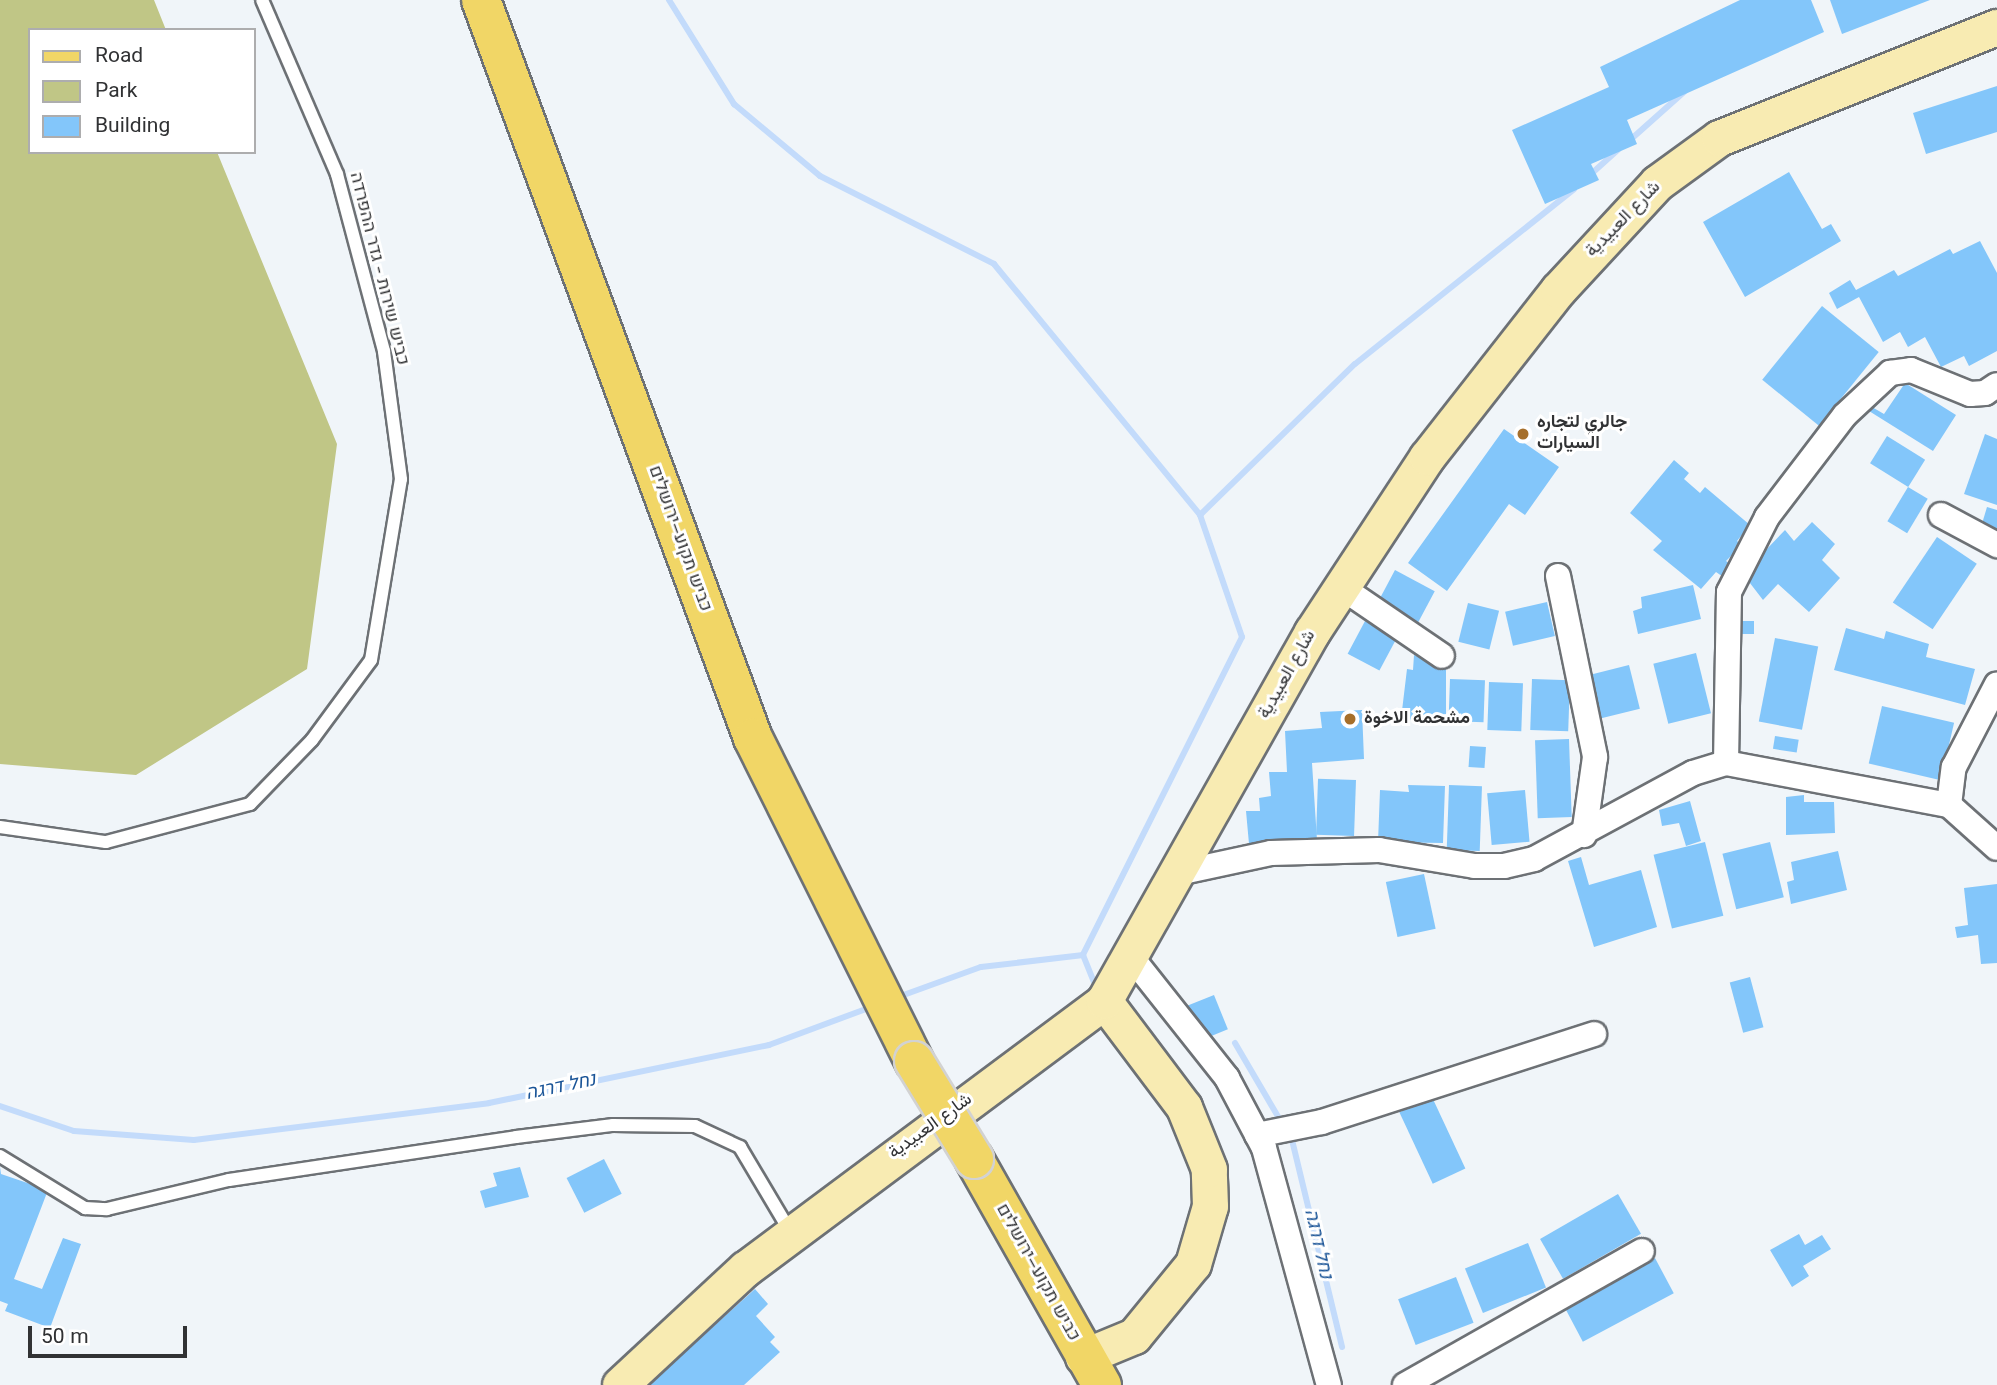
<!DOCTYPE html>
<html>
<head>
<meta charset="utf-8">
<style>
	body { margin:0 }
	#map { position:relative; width:1997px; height:1385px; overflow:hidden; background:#f0f5f9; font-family:Georgia,Vazirmatn,Heebo,serif }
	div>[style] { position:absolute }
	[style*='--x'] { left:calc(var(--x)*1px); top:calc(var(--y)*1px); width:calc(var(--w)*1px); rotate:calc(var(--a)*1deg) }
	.green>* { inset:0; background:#c0c686 }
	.stream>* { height:6px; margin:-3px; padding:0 3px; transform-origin:3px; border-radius:3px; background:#c3dbfb }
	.building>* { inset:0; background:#83c6fa; transform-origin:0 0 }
	.roads { filter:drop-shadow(2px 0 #6d7175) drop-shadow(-2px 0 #6d7175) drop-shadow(0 2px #6d7175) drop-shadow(0 -2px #6d7175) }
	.service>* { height:12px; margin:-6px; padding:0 6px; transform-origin:6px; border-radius:6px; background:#fff }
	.minor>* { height:24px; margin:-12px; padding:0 12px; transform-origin:12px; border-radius:12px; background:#fff }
	.secondary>* { height:35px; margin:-17.5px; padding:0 17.5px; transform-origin:17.5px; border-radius:17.5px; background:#f8ebb2 }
	.primary>* { height:38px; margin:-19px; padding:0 19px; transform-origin:19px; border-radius:19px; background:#f1d666 }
	.bridges { filter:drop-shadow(2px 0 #d2d2d2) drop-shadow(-2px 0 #d2d2d2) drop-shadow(0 2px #d2d2d2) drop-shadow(0 -2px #d2d2d2) }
	.primary-bridge>* { height:38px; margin:-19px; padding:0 19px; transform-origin:19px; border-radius:19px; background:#f1d666 }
	.dots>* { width:19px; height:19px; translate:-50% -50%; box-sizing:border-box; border:4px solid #fff; border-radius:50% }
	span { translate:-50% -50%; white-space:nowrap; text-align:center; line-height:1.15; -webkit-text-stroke:6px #fff; paint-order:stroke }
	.street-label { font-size:18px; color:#313234 }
	.poi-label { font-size:18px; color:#313234; font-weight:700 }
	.left { translate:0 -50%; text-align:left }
	.water-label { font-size:19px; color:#1a5497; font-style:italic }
	.legend { position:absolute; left:28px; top:28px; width:228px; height:126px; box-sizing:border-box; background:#fff; border:2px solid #adadae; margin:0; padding:9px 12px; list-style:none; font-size:21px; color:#313234 }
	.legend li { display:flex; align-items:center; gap:14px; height:35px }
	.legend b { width:35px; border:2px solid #adadae }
	.scale { position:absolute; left:28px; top:1326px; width:159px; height:32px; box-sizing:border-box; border:4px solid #313234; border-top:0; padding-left:9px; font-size:21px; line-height:24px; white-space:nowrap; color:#313234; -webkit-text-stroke:5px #fff; paint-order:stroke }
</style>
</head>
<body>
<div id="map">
	<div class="green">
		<i style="clip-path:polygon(0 0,154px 0,166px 30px,30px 30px,30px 152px,217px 152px,337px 444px,307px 669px,136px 775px,0 764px)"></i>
	</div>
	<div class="stream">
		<i style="--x:669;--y:0;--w:123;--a:58"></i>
		<i style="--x:734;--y:104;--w:112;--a:39.9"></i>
		<i style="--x:820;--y:176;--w:195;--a:26.8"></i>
		<i style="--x:994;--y:264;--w:325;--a:50.6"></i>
		<i style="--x:1200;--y:515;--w:129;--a:71"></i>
		<i style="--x:1242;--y:637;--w:356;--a:116.6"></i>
		<i style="--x:1629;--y:141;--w:74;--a:-41.7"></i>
		<i style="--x:1590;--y:175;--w:38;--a:-42"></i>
		<i style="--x:1200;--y:515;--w:216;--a:-44.3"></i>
		<i style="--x:1355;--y:364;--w:280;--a:-38.6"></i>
		<i style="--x:898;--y:997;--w:88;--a:-19.9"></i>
		<i style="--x:981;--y:967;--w:103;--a:-6.7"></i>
		<i style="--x:1083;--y:955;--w:29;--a:68"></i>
		<i style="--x:1235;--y:1043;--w:89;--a:59.7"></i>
		<i style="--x:0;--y:1106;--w:78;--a:18.7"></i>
		<i style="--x:74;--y:1131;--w:120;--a:4.3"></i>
		<i style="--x:194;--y:1140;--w:297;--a:-7.1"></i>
		<i style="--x:489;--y:1103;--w:286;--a:-11.7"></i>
		<i style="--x:769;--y:1045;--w:112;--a:-20.4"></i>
		<i style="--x:1292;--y:1140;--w:213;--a:76.4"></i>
	</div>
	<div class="building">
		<i style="clip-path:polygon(1740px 0,1811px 0,1824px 32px,1627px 120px,1637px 144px,1591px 164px,1599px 180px,1545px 204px,1512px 130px,1609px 87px,1600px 67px)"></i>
		<i style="clip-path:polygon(1830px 0,1930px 0,1842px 34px)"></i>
		<i style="clip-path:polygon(1997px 86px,1997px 132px,1926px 154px,1913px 113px)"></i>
		<i style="clip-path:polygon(1789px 172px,1822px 229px,1831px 224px,1841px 241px,1745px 297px,1703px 222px)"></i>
		<i style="clip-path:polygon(1980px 241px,1997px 273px,1997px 351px,1969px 366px,1964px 356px,1941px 367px,1925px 337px,1908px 347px,1900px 332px,1883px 342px,1859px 297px,1837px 309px,1829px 293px,1850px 280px,1856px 290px,1894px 270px,1898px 276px,1950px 249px,1953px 254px)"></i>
		<i style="left:1822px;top:306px;width:73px;height:95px;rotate:39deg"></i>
		<i style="clip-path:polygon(1905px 383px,1956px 415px,1933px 451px,1869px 411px,1872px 407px,1884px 414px)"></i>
		<i style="clip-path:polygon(1504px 429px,1559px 467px,1525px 515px,1509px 504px,1447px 591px,1408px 563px)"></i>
		<i style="clip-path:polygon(1985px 434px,1997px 439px,1997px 505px,1964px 494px)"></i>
		<i style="left:1887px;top:436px;width:45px;height:32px;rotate:32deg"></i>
		<i style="clip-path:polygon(1674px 460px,1689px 473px,1684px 479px,1700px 493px,1705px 487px,1750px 525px,1737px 541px,1749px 551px,1741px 560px,1734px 553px,1726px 561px,1739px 570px,1729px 581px,1716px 572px,1701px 589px,1653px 550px,1662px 541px,1630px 513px)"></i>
		<i style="left:1908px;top:487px;width:23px;height:40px;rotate:31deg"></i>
		<i style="clip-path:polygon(1987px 507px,1997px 510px,1997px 533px,1981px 527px)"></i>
		<i style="clip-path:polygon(1812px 522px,1835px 544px,1822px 560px,1840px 578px,1809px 612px,1778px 584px,1763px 600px,1743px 574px,1785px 530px,1794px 541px)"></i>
		<i style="left:1937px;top:537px;width:48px;height:79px;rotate:34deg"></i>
		<i style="left:1395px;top:570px;width:45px;height:38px;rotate:28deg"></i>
		<i style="clip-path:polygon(1693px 585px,1701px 619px,1638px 634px,1633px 611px,1642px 608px,1641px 597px)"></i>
		<i style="left:1547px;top:602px;width:35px;height:43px;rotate:77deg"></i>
		<i style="left:1468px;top:603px;width:32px;height:40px;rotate:14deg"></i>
		<i style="left:1365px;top:621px;width:36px;height:37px;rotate:28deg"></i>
		<i style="left:1754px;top:621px;width:13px;height:14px;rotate:90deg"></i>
		<i style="clip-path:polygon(1846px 628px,1884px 639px,1886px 631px,1929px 644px,1926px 657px,1975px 669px,1965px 705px,1834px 670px)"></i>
		<i style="left:1775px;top:638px;width:44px;height:85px;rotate:11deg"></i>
		<i style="left:1696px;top:653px;width:62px;height:44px;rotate:76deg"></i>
		<i style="clip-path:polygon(1414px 655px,1446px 669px,1446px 721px,1401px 719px,1407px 669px,1413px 670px)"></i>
		<i style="left:1629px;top:665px;width:45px;height:45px;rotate:76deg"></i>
		<i style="left:1450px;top:679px;width:35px;height:42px;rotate:2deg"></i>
		<i style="left:1532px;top:679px;width:38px;height:51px;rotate:2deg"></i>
		<i style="left:1489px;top:682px;width:34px;height:48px;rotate:2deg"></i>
		<i style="left:1882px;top:706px;width:74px;height:59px;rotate:13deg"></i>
		<i style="clip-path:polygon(1362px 710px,1364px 759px,1312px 763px,1317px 840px,1249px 844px,1246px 811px,1260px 811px,1259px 798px,1271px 796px,1269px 772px,1287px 772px,1285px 731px,1322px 728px,1320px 712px)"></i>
		<i style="left:1775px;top:736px;width:24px;height:13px;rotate:9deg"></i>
		<i style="left:1569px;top:739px;width:78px;height:34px;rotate:88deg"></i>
		<i style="left:1470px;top:746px;width:16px;height:21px;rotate:4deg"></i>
		<i style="left:1356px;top:780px;width:56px;height:38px;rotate:92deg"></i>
		<i style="clip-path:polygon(1408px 785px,1445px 786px,1443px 843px,1378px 842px,1380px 790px,1409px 792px)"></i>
		<i style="left:1449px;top:785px;width:33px;height:65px;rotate:2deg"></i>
		<i style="left:1525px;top:790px;width:52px;height:38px;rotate:85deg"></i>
		<i style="clip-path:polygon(1804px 795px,1804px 802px,1834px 802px,1835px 833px,1786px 835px,1786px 797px)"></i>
		<i style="clip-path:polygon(1690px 801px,1701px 841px,1686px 846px,1679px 823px,1662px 826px,1659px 810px)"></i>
		<i style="left:1705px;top:842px;width:76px;height:53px;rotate:76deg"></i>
		<i style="left:1770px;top:842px;width:57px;height:49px;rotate:76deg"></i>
		<i style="clip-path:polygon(1838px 851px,1847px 890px,1791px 904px,1787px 882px,1794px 880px,1791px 862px)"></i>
		<i style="clip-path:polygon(1581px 857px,1589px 885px,1641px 870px,1657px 927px,1594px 947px,1568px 861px)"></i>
		<i style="left:1424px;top:874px;width:56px;height:39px;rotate:78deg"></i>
		<i style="clip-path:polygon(1997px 884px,1997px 963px,1981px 964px,1978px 935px,1957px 938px,1955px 927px,1968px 925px,1964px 888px)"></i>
		<i style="left:1750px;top:977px;width:52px;height:21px;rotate:75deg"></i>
		<i style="left:1214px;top:995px;width:37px;height:31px;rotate:68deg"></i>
		<i style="left:1432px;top:1097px;width:79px;height:36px;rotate:65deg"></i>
		<i style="left:604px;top:1159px;width:39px;height:42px;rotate:63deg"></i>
		<i style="clip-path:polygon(0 1167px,1px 1174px,48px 1190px,14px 1279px,42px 1289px,63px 1238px,81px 1244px,50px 1328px,5px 1311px,8px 1304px,0 1301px)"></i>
		<i style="clip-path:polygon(520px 1167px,529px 1197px,485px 1208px,480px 1191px,497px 1186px,493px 1173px)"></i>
		<i style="left:1618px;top:1194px;width:46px;height:90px;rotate:60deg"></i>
		<i style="clip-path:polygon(1799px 1234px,1805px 1245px,1822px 1235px,1831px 1249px,1803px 1266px,1809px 1276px,1792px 1287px,1770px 1250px)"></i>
		<i style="left:1528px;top:1243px;width:48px;height:68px;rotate:68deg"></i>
		<i style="left:1655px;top:1258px;width:40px;height:103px;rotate:62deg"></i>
		<i style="left:1456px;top:1277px;width:49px;height:62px;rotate:69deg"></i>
		<i style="clip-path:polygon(755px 1289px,768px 1304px,756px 1316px,775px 1337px,770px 1342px,780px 1352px,744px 1385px,648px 1385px)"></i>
	</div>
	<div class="roads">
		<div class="service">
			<i style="--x:0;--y:827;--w:107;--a:8.1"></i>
			<i style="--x:106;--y:842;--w:149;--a:-14.8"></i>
			<i style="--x:250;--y:804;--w:89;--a:-45.9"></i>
			<i style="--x:312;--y:740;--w:99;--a:-53.6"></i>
			<i style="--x:371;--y:660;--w:183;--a:-80.6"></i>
			<i style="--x:401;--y:479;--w:129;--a:-97.6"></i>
			<i style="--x:384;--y:351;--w:183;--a:-104.9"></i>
			<i style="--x:337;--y:174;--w:189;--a:-113.3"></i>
			<i style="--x:0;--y:1156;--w:100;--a:31.5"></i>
			<i style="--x:85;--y:1208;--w:22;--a:3"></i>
			<i style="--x:107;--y:1209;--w:125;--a:-13.4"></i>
			<i style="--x:229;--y:1180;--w:290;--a:-8.5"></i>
			<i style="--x:516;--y:1137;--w:98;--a:-7.1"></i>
			<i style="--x:613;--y:1125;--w:82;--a:0.7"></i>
			<i style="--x:695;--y:1126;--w:50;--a:25"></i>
			<i style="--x:740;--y:1147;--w:100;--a:59.3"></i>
		</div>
		<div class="minor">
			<i style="--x:1941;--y:515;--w:64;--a:28.2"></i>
			<i style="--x:1558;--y:576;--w:185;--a:78.4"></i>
			<i style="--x:1595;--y:757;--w:79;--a:98"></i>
			<i style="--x:1341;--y:587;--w:122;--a:34.3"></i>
			<i style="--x:1726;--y:763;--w:171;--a:-89"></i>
			<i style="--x:1729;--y:592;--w:84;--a:-63.1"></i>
			<i style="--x:1767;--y:517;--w:128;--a:-52.6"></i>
			<i style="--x:1845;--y:415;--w:62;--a:-43"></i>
			<i style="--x:1890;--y:373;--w:21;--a:-8"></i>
			<i style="--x:1911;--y:370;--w:64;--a:22.1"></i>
			<i style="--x:1970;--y:394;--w:15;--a:-4"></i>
			<i style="--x:1985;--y:393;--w:14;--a:-34"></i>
			<i style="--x:1949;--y:805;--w:38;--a:-83"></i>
			<i style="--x:1954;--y:767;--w:93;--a:-62.6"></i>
			<i style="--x:1178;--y:873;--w:95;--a:-12.1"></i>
			<i style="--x:1271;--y:853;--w:108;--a:-1.6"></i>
			<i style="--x:1379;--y:850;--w:97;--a:9.5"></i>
			<i style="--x:1475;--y:866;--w:29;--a:0"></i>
			<i style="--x:1504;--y:866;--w:31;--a:-13"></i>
			<i style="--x:1534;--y:859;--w:181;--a:-28.4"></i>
			<i style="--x:1693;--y:773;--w:34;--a:-17"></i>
			<i style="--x:1726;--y:763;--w:227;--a:10.7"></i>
			<i style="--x:1949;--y:805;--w:64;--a:41.9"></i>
			<i style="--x:1132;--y:958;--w:153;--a:51.6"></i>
			<i style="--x:1227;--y:1078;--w:79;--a:62.1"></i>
			<i style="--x:1264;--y:1148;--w:246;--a:74.7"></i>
			<i style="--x:1257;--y:1135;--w:66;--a:-11.3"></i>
			<i style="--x:1322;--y:1122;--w:286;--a:-17.9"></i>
			<i style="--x:1405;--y:1385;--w:272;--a:-29.5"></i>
		</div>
		<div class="secondary">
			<i style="--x:1083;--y:1357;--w:55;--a:-22.4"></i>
			<i style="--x:1134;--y:1336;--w:93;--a:-50.7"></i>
			<i style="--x:1193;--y:1264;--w:60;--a:-73.7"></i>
			<i style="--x:1210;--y:1206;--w:37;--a:-92"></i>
			<i style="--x:1209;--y:1169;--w:67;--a:-112"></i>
			<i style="--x:1184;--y:1107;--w:133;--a:-127"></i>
			<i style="--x:620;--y:1385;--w:171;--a:-42.9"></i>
			<i style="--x:745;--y:1269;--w:448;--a:-36.7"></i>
			<i style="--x:1104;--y:1001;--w:424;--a:-60.6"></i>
			<i style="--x:1312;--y:632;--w:209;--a:-56.7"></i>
			<i style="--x:1427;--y:457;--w:212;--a:-51.9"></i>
			<i style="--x:1558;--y:290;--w:146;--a:-47.2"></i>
			<i style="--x:1657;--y:183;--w:77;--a:-36"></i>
			<i style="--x:1719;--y:138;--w:299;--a:-21.8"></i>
		</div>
		<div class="primary">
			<i style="--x:481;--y:0;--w:787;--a:69.77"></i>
			<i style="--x:753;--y:738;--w:361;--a:63.5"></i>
			<i style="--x:974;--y:1159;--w:260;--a:60.5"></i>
		</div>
	</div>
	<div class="bridges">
		<div class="primary-bridge">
			<i style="--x:914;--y:1061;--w:115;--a:58.5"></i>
		</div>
	</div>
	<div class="dots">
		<i style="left:1523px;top:434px;background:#a66f2b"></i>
		<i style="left:1350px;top:719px;background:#a66f2b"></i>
	</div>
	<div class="street-label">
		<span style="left:1624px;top:220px;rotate:-46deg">شارع العبيدية</span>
		<span style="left:378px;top:269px;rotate:76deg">כביש שירות - גדר ההפרדה</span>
		<span style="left:679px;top:539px;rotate:70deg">כביש תקוע–ירושלים</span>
		<span style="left:1288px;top:675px;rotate:-61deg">شارع العبيدية</span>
		<span style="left:931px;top:1127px;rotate:-36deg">شارع العبيدية</span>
		<span style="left:1037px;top:1273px;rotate:61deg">כביש תקוע–ירושלים</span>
	</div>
	<div class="poi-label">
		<span class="left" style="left:1537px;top:434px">جالري لتجاره<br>السيارات</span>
		<span class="left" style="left:1364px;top:719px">مشحمة الاخوة</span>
	</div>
	<div class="water-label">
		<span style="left:561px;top:1088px;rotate:-12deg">נחל דרגה</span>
		<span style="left:1317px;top:1244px;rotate:77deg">נחל דרגה</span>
	</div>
	<ul class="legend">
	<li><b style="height:9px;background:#f1d666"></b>Road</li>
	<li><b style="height:19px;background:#c0c686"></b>Park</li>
	<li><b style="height:19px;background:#83c6fa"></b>Building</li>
	</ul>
	<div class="scale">50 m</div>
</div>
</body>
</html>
